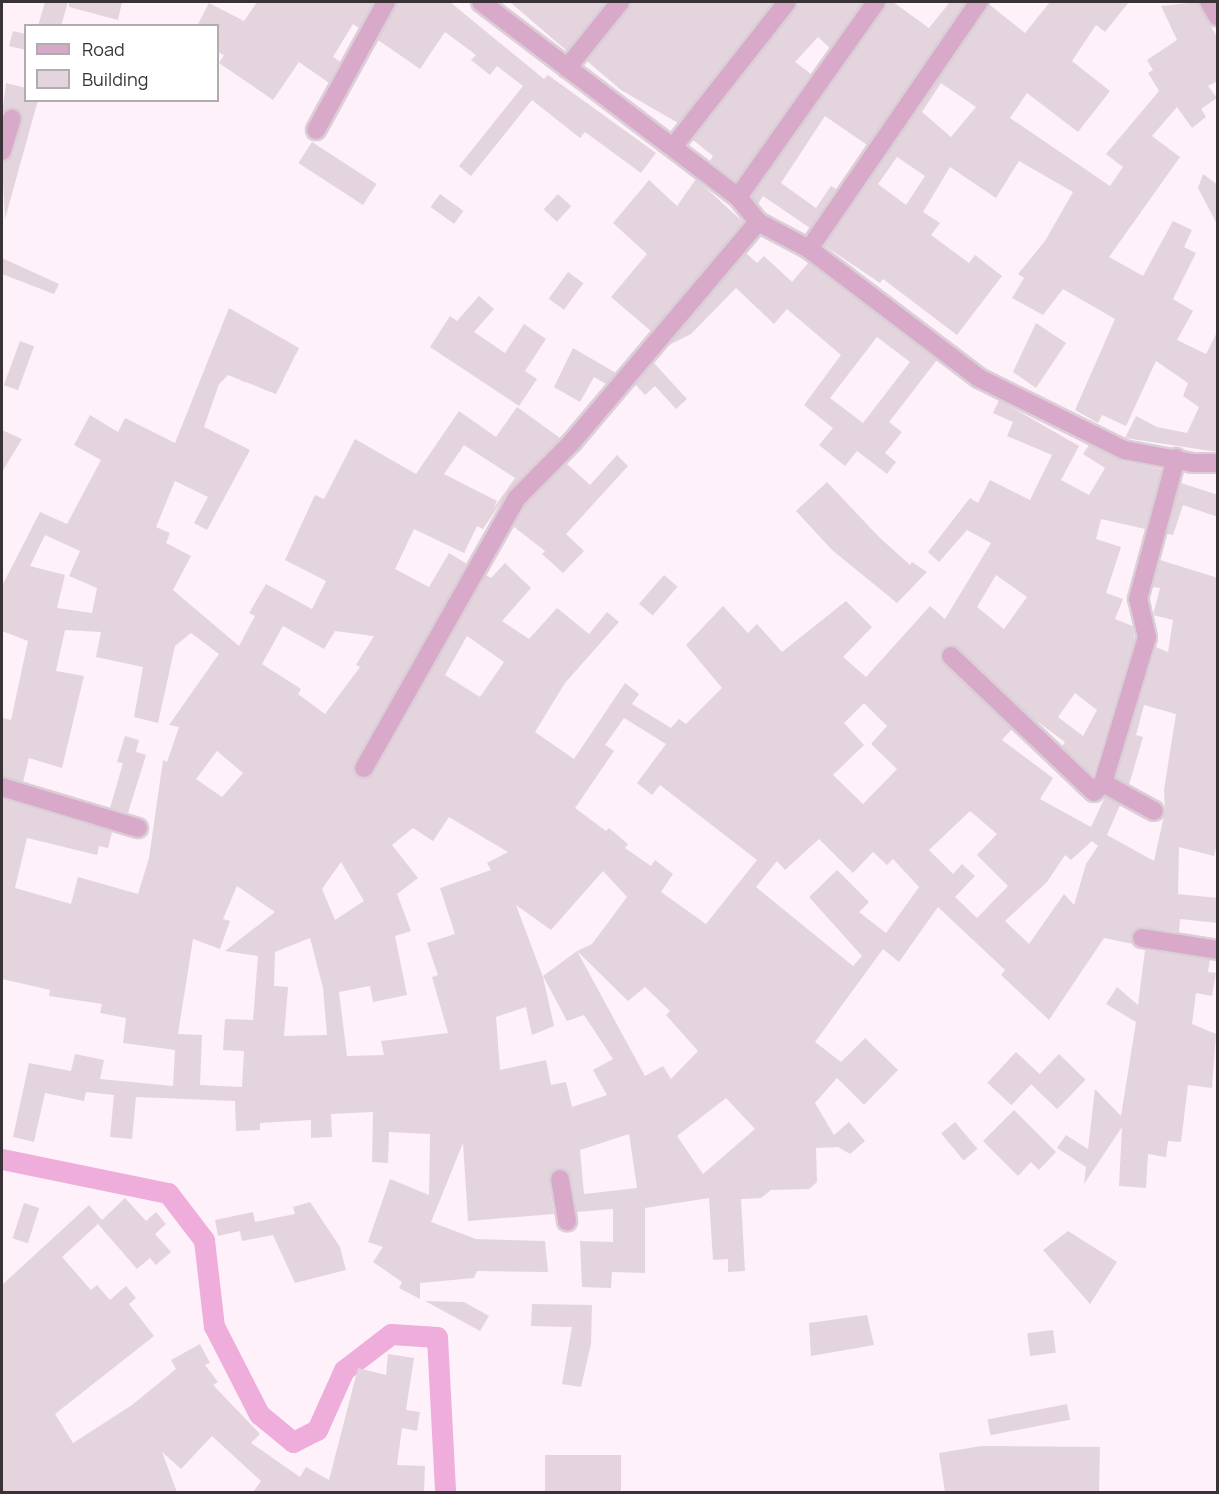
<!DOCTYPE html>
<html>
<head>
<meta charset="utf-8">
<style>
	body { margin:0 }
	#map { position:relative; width:1219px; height:1494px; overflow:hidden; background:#fef1fa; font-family:Manrope,sans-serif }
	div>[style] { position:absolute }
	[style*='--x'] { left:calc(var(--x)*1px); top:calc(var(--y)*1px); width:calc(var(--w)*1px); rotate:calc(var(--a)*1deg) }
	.canal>* { height:21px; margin:-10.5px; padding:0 10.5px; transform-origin:10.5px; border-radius:10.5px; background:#eeadda }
	.building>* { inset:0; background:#e4d4de; transform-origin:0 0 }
	.roads { filter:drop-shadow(2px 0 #dbcfd7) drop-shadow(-2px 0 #dbcfd7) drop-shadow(0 2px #dbcfd7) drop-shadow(0 -2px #dbcfd7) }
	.minor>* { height:18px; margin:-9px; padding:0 9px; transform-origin:9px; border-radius:9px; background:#d8a9c9 }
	span { translate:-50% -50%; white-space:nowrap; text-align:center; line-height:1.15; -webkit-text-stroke:4.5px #fff; paint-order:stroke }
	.frame { position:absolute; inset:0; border:3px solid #393237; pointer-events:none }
	.legend { position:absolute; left:24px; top:24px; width:195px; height:78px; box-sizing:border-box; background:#fff; border:2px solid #b0adaf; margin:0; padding:8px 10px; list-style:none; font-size:18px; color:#393237 }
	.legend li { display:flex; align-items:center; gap:12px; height:30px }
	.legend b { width:30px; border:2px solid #b0adaf }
</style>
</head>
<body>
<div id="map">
	<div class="canal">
		<i style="--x:2;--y:1159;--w:169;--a:11.6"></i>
		<i style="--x:168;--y:1193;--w:59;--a:52.5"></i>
		<i style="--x:204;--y:1240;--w:87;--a:83.4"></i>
		<i style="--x:214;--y:1326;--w:99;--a:62.9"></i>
		<i style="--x:259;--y:1414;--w:44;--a:39.5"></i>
		<i style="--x:293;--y:1442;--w:27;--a:-27"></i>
		<i style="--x:317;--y:1430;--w:66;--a:-65.8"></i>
		<i style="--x:344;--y:1370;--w:59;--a:-37.5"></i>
		<i style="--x:391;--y:1334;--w:46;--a:3.7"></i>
		<i style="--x:437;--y:1337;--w:155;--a:87"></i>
	</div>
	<div class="building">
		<i style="clip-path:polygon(45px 2px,68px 2px,61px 26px,38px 26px)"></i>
		<i style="clip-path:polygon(69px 2px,122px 2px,118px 20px,69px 7px)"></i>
		<i style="clip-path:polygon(257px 2px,373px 2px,359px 28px,353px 24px,333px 57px,341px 62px,329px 83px,299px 62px,273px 100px,219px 63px,224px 55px,218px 52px,218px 26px,197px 26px,209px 3px,244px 21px)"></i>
		<i style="clip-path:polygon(397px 2px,450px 2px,544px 79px,548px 75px,656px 153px,641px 173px,585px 132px,580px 138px,532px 100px,471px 176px,459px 166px,523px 86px,497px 66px,490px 75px,471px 60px,476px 55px,445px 32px,420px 69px,378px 40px)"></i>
		<i style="clip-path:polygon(510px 2px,606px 2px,567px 51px)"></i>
		<i style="clip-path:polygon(631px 2px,773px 2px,678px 123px,621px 90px,587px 61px)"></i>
		<i style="clip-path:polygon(798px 2px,863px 2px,830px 48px,818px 37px,795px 62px,811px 74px,736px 181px,710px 161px,713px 156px,693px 140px)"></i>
		<i style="clip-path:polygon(887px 2px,893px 2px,929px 28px,950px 2px,966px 2px,867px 145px,825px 116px,781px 183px,816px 208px,831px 186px,836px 189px,810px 228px,763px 196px,758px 204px,752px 197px)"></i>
		<i style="clip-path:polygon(evenodd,1050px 2px,1129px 2px,1105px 32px,1096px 25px,1072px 61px,1110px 91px,1078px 132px,1027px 93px,1010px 118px,1110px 186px,1123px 167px,1106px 154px,1159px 91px,1148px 73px,1153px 70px,1147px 60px,1177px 40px,1161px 6px,1198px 2px,1218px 39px,1218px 81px,1208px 86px,1217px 98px,1201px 109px,1206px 117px,1192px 128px,1177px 107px,1152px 136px,1180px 157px,1109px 257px,1143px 276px,1173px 221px,1192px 230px,1184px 247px,1196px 253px,1173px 299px,1193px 311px,1177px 340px,1206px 354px,1218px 330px,1218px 452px,1125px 438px,1136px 416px,1157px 427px,1187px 433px,1199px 407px,1183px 396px,1188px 383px,1156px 361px,1126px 426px,1102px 415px,1098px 423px,1075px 410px,1115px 319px,1063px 289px,1043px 315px,1012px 298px,1024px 278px,1018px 274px,1045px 241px,1073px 192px,1019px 161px,996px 198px,950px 167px,923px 212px,940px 223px,931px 235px,969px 263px,975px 255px,1002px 276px,957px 335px,883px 279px,880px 283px,825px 246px,990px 5px,1025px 33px,1050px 2px,941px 83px,976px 107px,951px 137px,922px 112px,941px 83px,1050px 2px,897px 157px,925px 176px,906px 205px,878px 184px,897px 157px)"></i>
		<i style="clip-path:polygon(13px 31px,26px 34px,26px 50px,9px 46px)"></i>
		<i style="clip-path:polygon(6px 83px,26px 88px,26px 100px,38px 100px,5px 219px,2px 162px,13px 155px,23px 116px,15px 107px,2px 114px)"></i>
		<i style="left:312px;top:142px;width:77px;height:25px;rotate:33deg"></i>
		<i style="clip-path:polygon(1203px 174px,1218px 185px,1218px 226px,1198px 188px)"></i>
		<i style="clip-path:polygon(696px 179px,743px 222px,651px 331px,611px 297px,647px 254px,613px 223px,649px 180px,677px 206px)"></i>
		<i style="left:440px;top:194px;width:29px;height:16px;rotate:36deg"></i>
		<i style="left:558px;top:194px;width:18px;height:21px;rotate:43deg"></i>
		<i style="clip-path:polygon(evenodd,746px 253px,757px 263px,764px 256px,792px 282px,808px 263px,937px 360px,889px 422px,902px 432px,885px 453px,896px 462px,887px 474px,857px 451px,845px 466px,819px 445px,833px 428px,804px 405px,841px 355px,787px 309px,774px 324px,736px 288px,691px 334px,669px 345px,746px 253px,877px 337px,910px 362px,863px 423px,830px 398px,877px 337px)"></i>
		<i style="clip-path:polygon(2px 258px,59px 284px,54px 294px,2px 274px)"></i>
		<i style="left:568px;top:272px;width:19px;height:33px;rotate:36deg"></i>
		<i style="clip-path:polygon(479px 296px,494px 309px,474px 332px,505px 353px,524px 324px,546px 339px,525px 371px,537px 379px,519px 406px,430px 347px,450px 316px,457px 321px)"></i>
		<i style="clip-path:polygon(evenodd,229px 308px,299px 348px,276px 394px,228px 375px,219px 384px,204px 427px,250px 450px,207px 530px,194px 523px,208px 497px,175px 481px,156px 527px,170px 533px,166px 543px,191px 556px,173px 590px,239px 646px,255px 616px,249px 613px,266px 584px,312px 609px,326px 581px,285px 560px,315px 495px,324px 499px,355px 439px,416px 474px,459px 411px,496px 437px,517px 407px,560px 438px,509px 490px,483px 529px,477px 526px,464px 553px,414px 529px,395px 569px,429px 587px,449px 553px,467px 564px,354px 762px,354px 773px,364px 779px,374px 774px,486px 575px,491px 578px,505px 563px,531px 588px,502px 621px,529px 639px,557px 608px,589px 634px,607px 612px,619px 622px,565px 683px,535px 732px,574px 759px,625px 683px,639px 694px,632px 704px,671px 728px,679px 719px,686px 724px,722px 688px,686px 645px,723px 606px,748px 633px,757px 624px,782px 652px,846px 601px,872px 627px,843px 657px,866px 677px,930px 606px,945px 619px,991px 543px,967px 530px,939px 562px,928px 552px,970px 498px,978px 503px,990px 480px,1030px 500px,1052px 455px,1007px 436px,1013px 422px,993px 413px,999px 400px,1079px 446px,1061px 480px,1089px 495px,1105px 468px,1083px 454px,1089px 445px,1122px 461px,1162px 469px,1145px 529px,1101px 519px,1096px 539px,1121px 547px,1106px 593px,1123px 599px,1115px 619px,1133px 626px,1135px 639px,1093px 776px,1062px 746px,1065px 742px,1034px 719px,959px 648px,947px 645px,940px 659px,1012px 729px,1002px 740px,1053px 778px,1040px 799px,1091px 827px,1105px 797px,1120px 805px,1107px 835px,1154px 861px,1165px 811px,1164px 790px,1176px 714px,1144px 705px,1136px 735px,1143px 737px,1129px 785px,1116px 778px,1156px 647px,1168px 652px,1173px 620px,1153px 615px,1160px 588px,1153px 587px,1160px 560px,1218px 578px,1218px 840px,1214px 856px,1179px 847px,1178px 894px,1218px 898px,1218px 923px,1180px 919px,1179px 932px,1139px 927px,1131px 936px,1133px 944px,1104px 938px,1049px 1020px,1001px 975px,1005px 970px,938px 907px,899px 962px,883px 949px,815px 1042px,841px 1062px,865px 1038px,898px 1070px,864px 1105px,837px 1078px,815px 1103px,834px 1135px,849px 1122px,865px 1141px,850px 1154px,838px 1147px,816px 1148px,817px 1182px,809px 1189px,771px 1190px,761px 1198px,741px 1199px,745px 1271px,728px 1272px,728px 1259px,713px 1260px,709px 1198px,645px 1208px,645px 1273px,612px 1272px,611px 1288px,582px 1287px,580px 1241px,613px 1242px,613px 1209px,577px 1212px,571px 1177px,559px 1168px,549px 1180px,554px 1214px,468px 1221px,463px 1143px,431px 1222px,476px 1239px,545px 1241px,548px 1272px,477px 1271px,474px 1278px,420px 1283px,420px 1299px,399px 1288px,402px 1282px,373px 1262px,383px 1247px,368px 1242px,390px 1179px,429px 1195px,430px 1134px,389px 1132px,388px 1163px,372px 1162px,373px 1112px,331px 1114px,332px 1137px,311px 1138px,311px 1120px,260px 1123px,260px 1130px,236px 1131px,235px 1101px,136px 1097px,132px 1139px,110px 1137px,114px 1095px,86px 1092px,84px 1101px,45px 1093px,34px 1142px,13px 1137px,29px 1063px,71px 1071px,75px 1054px,104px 1060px,100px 1079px,173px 1086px,175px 1050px,123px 1043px,126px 1018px,100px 1013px,102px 1004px,49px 996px,50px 990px,2px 979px,2px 799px,112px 832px,108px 848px,99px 846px,97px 855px,27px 838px,15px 888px,71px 904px,78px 877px,138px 894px,149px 858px,163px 760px,167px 762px,179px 727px,169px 725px,219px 654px,191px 633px,175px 646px,158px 723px,134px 717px,143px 667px,96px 657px,101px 632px,65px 630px,56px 671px,84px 676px,62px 768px,29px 758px,23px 782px,2px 776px,2px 718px,11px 720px,28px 641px,2px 631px,2px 586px,40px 512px,67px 524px,101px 460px,74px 445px,90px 415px,118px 432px,125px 418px,175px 443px,229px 308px,464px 445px,515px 478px,493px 509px,497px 501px,444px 474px,464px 445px,229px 308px,45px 535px,80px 551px,69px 576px,97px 588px,92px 613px,57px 608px,65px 575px,30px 566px,45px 535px,229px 308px,996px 575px,1027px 597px,1004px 629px,977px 607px,996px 575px,229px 308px,283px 626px,324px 649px,335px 631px,374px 636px,356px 665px,360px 667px,325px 714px,298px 694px,301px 689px,262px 664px,283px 626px,229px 308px,467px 636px,504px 662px,480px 697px,445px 675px,467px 636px,229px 308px,1075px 693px,1097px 710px,1083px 736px,1058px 717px,1075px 693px,229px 308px,864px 703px,887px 726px,871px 744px,897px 769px,863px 804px,833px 775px,864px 745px,844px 723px,864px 703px,229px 308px,624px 718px,666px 744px,637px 783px,652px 795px,660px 785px,757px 860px,706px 924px,661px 892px,673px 874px,655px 860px,651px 866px,625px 848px,628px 844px,609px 828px,606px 831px,575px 808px,614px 751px,605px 745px,624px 718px,229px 308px,217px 751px,243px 773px,222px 797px,196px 779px,217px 751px,229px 308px,970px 811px,997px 834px,977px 855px,1008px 886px,977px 918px,955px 897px,975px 876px,962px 864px,953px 874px,929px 850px,970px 811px,229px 308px,449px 817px,508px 852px,487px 863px,491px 870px,440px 888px,455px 934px,427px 943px,438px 975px,432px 977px,448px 1033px,381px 1041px,384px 1055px,347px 1056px,339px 992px,370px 986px,373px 1002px,407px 995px,395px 936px,411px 931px,397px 894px,418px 878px,392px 845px,413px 828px,433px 841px,449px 817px,229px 308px,819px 839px,853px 873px,873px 852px,887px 865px,893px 859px,919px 887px,886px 933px,859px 912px,869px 902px,837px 870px,809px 897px,862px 956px,853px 966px,756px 887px,777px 861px,785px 870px,819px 839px,229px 308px,1092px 841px,1098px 846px,1086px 864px,1074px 905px,1064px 894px,1029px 944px,1005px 921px,1047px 882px,1065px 855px,1071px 860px,1092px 841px,229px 308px,341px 862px,364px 901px,335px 920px,322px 889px,341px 862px,229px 308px,603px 871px,627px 897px,592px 944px,577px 951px,628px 1001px,645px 987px,670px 1011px,666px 1015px,698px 1051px,671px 1079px,663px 1066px,645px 1076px,577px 951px,543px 976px,567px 1021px,584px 1015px,613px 1059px,593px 1070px,607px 1095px,572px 1107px,566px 1082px,551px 1085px,546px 1060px,500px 1070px,496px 1017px,526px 1007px,532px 1035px,554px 1026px,543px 977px,516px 905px,551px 930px,603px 871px,229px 308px,237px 886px,275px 912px,225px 951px,258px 956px,253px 1020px,225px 1019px,223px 1050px,244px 1051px,242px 1087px,200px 1085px,202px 1035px,178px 1034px,193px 939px,220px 949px,230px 921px,223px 919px,237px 886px,229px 308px,310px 938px,323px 988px,327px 1035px,284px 1036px,288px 987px,274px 986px,275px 952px,310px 938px,229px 308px,726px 1098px,755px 1129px,703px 1174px,677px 1136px,726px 1098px,229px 308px,629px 1134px,637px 1188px,584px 1194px,580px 1150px,629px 1134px)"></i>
		<i style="clip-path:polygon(1036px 323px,1066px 343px,1036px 388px,1013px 372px)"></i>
		<i style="left:20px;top:341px;width:15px;height:47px;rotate:20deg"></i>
		<i style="clip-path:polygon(573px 348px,616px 373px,606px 384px,594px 377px,580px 402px,554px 387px)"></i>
		<i style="clip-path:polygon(654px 363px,687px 399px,676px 409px,655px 386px,645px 395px,635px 384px)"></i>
		<i style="clip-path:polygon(2px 430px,22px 439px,2px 472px)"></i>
		<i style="clip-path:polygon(617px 455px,628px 466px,566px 534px,584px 551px,563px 573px,542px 554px,545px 551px,514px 527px,526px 505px,567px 464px,590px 485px)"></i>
		<i style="clip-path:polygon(827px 482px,879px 537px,910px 565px,912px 562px,927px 572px,897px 603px,832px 550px,796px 511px)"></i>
		<i style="clip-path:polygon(1181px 483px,1218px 495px,1218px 517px,1183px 505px,1173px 535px,1167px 534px)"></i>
		<i style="left:664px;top:575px;width:18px;height:38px;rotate:41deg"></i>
		<i style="clip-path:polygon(125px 736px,139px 740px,136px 752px,146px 755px,128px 813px,110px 808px,123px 763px,117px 762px)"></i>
		<i style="clip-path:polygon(1145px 950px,1210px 960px,1208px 972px,1216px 973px,1212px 996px,1196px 993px,1192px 1024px,1216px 1034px,1212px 1088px,1188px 1085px,1181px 1142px,1168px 1141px,1166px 1157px,1148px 1154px,1146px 1188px,1119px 1186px,1122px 1127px,1084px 1184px,1086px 1167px,1057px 1148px,1066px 1135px,1088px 1149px,1095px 1089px,1121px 1116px,1136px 1022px,1106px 1004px,1117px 987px,1138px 1005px)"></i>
		<i style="left:1016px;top:1052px;width:33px;height:42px;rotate:43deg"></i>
		<i style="left:1059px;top:1054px;width:37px;height:41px;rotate:44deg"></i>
		<i style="clip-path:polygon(1014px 1110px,1056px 1152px,1039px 1170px,1031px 1162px,1018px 1176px,983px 1141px)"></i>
		<i style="left:955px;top:1122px;width:35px;height:18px;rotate:50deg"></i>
		<i style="clip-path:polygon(125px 1198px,146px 1221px,156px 1212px,166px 1224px,155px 1234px,171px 1252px,156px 1265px,150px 1258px,137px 1269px,98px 1224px,62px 1257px,91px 1290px,97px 1285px,110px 1300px,126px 1286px,136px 1298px,129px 1304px,154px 1336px,55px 1414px,73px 1443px,132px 1405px,176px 1369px,171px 1360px,200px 1344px,210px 1363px,205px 1365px,218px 1382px,213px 1385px,260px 1434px,251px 1443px,300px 1477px,306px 1467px,329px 1480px,358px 1368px,386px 1375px,388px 1354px,414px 1358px,406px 1410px,420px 1412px,417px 1431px,402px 1428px,397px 1465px,425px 1466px,424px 1492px,253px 1492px,261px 1481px,212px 1436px,181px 1469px,162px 1452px,177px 1492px,2px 1492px,2px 1285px,89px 1205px,102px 1220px)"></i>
		<i style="clip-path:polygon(310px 1202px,340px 1247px,346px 1270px,295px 1283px,273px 1235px,242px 1241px,240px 1231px,218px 1236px,215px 1220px,253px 1212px,255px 1222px,295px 1214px,293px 1207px)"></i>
		<i style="left:24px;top:1203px;width:16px;height:37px;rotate:18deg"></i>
		<i style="clip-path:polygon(1068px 1231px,1117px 1262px,1090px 1304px,1043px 1250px)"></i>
		<i style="clip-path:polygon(425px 1301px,464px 1302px,489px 1316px,480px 1331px)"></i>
		<i style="clip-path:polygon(532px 1304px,592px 1305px,591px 1344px,581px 1387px,562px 1384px,572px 1327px,531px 1326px)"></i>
		<i style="clip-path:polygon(867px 1315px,874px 1345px,811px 1356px,809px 1323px)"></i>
		<i style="left:1053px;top:1330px;width:23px;height:26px;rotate:83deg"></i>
		<i style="left:1067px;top:1404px;width:16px;height:81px;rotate:79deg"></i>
		<i style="clip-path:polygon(981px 1446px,1100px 1447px,1099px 1492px,945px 1492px,939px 1453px)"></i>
		<i style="left:621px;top:1455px;width:37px;height:76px;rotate:90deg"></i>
	</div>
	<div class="roads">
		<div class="minor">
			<i style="--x:481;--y:2;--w:323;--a:37.2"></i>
			<i style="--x:738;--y:197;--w:32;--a:51"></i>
			<i style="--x:758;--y:222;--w:58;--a:27.9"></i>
			<i style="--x:809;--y:249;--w:213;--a:37.2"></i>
			<i style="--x:979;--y:378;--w:162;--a:26.4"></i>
			<i style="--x:1124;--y:450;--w:70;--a:10.7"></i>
			<i style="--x:1193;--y:463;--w:25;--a:0"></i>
			<i style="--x:1209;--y:2;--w:17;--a:59"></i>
			<i style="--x:567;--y:68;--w:85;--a:-51.2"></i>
			<i style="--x:316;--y:130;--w:146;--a:-61.3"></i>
			<i style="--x:673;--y:147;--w:184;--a:-51.8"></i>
			<i style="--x:2;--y:151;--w:34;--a:-73"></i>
			<i style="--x:738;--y:197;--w:239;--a:-54.7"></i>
			<i style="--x:809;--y:249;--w:300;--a:-55.5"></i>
			<i style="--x:951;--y:656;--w:197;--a:43.6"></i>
			<i style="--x:1094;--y:792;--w:13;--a:-45"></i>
			<i style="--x:1103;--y:783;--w:58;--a:28.8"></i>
			<i style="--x:364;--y:768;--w:310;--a:-60.5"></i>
			<i style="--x:517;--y:498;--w:78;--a:-45.5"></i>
			<i style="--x:572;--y:442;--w:288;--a:-49.8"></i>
			<i style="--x:1103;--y:783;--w:152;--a:-73.2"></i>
			<i style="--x:1147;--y:637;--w:39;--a:-103"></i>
			<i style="--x:1138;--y:599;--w:146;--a:-74.9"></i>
			<i style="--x:2;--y:787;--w:142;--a:16.8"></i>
			<i style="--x:1142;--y:938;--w:77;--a:9"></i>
			<i style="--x:560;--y:1179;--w:43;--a:80.5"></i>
		</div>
	</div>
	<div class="frame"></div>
	<ul class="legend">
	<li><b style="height:8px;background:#d8a9c9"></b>Road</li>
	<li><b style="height:16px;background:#e4d4de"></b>Building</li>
	</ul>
</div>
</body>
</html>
